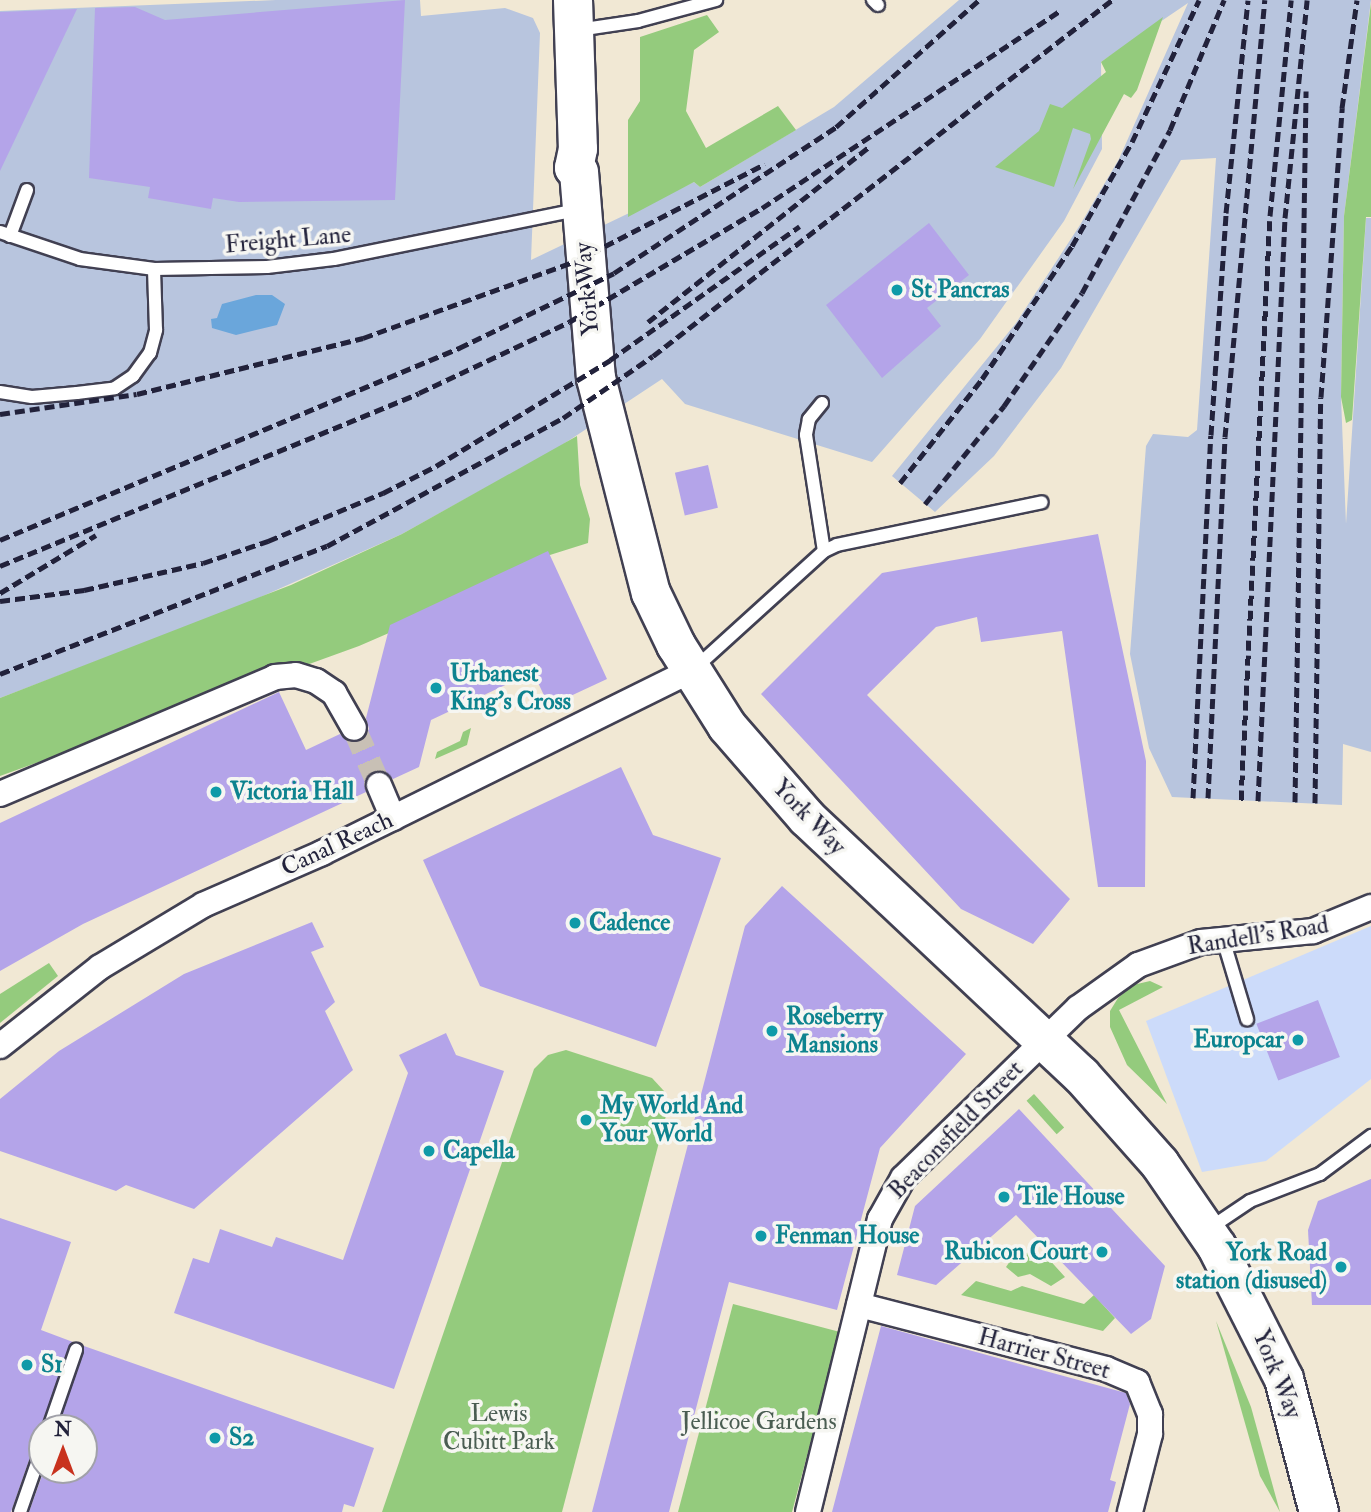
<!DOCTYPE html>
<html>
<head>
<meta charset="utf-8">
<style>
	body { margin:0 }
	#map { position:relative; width:1371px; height:1512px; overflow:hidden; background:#f1e8d4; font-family:"IM FELL Double Pica",serif }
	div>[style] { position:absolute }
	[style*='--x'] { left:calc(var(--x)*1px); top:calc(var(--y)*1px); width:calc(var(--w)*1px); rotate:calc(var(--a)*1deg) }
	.built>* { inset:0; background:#ccdbfa }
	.industrial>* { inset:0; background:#b8c5de }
	.green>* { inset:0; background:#94cb7d; transform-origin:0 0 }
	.water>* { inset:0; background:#6aa6db }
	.building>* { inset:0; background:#b4a4e9; transform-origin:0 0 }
	.street-tunnel>* { height:24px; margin-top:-12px; transform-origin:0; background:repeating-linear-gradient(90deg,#c8c0b5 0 24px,transparent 0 36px) }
	.roads { filter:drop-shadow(2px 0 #414052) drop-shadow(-2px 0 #414052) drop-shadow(0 2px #414052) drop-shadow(0 -2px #414052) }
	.lane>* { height:12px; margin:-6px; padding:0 6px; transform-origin:6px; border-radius:6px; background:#fff }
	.street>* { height:24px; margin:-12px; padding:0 12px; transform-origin:12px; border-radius:12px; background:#fff }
	.primary>* { height:38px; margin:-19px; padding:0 19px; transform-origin:19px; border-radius:19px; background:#fff }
	.rail>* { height:5px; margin-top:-2.5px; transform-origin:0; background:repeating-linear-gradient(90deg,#22223b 0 10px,transparent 0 15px) }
	.dots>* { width:19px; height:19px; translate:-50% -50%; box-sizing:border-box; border:4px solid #f6f6f2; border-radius:50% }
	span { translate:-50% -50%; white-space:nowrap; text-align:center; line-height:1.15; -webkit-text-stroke:7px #f6f6f2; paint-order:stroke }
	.street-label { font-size:24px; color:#22223b }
	.culture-label { font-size:24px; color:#0d838f; font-weight:700 }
	.left { translate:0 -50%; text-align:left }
	.right { translate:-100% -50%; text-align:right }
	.park-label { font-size:24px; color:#4a5d52 }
	.north { position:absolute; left:28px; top:1414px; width:70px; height:70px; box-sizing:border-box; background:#f6f6f2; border:2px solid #a1a1a9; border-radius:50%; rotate:0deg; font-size:19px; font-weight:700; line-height:28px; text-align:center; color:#22223b }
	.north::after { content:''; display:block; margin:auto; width:24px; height:32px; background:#c8321e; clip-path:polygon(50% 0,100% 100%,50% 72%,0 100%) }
</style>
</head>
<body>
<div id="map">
	<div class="built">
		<i style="clip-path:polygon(1371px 926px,1371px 1079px,1266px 1161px,1202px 1172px,1146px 1021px)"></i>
	</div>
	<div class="industrial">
		<i style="clip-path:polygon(276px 0,420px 0,421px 16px,505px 8px,533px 18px,540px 33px,531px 260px,694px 182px,700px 187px,834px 107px,959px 0,1371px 0,1344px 216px,1341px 397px,1346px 524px,1366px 218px,1371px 218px,1371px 752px,1343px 744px,1342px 805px,1172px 797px,1149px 748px,1130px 654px,1146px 446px,1153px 434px,1188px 437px,1197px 430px,1216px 158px,1181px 160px,1061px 368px,994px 456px,935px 512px,892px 476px,1016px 323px,1080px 225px,1119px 159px,1188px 3px,1101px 62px,1102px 149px,1064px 221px,980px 339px,872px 462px,685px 404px,662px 379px,559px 447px,402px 534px,236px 608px,0 698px,0 11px)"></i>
	</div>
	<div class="green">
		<i style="clip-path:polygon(1371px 3px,1371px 217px,1366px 217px,1352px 420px,1346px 423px,1341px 397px,1344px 216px)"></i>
		<i style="clip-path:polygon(707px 15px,719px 32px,694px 50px,686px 111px,706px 148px,778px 106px,796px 130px,700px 187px,694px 182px,628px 217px,628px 120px,640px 101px,640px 37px)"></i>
		<i style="clip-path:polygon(1163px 17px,1137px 90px,1131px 98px,1124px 94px,1073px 189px,1091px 139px,1090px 134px,1073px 128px,1054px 187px,995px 167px,1039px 131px,1050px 104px,1062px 108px,1106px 72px,1101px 62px)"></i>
		<i style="clip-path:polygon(577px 436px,580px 485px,590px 519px,588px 543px,534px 560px,465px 600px,359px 646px,0 776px,0 698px,291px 585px,402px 534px)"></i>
		<i style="clip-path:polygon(471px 728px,467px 745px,435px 759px,437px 752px,460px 741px,463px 732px)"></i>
		<i style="clip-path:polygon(49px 963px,58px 976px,0 1023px,0 994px)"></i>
		<i style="clip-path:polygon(1150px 981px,1163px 987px,1119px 1010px,1167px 1104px,1127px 1065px,1110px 1027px,1110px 1011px,1118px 998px,1133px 985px)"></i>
		<i style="clip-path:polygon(566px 1050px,652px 1078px,664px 1091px,668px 1108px,562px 1512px,382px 1512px,534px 1069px,548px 1055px)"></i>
		<i style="left:1034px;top:1094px;width:45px;height:10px;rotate:48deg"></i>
		<i style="clip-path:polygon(1017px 1251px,1046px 1256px,1065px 1277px,1051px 1286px,1030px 1274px,1018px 1277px,1006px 1267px)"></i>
		<i style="clip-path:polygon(976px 1281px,1011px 1291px,1022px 1286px,1084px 1304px,1094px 1295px,1115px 1318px,1103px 1331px,961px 1295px)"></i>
		<i style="clip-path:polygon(733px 1304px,840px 1332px,792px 1512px,678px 1512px)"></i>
		<i style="clip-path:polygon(1216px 1321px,1251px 1407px,1280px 1512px,1260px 1476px)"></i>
	</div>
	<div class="water">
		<i style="clip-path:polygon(256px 295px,272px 295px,285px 304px,277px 325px,236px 335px,212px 328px,211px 319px,217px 318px,222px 304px)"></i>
	</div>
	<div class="building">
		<i style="clip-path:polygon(405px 0,395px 200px,239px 202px,213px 198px,211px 209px,148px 198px,150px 187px,89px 178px,95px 8px,135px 7px,165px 20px)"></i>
		<i style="clip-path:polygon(77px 9px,0 171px,0 12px)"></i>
		<i style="clip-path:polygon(929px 223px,969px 275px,927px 308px,941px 326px,882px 378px,826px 305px)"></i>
		<i style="left:708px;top:465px;width:44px;height:34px;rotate:77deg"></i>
		<i style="clip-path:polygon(1098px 534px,1146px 761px,1145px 887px,1098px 887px,1062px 631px,981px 642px,977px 617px,936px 627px,867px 695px,1070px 899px,1033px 944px,961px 909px,761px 694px,882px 573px)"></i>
		<i style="clip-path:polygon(548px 551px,607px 679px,549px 706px,533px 672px,431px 720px,419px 767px,393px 779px,381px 770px,373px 772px,364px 783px,366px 792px,83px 924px,0 971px,0 823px,279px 692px,306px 750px,340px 734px,347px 741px,361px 741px,369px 729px,366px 718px,390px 625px)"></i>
		<i style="clip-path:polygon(621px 767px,653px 835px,721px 858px,656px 1047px,480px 986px,423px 860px)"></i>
		<i style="clip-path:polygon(782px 886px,966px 1054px,880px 1148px,837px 1310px,729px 1282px,669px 1512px,592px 1512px,745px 926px)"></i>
		<i style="clip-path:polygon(312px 922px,324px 947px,311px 952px,335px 1002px,325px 1011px,353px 1070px,194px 1209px,126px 1185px,116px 1191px,0 1151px,0 1099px,59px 1051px,184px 974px)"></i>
		<i style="left:1318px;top:1000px;width:61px;height:66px;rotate:69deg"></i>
		<i style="clip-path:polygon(446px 1033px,456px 1055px,504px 1071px,394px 1389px,174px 1313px,193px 1258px,209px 1263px,220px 1229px,272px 1247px,276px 1237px,343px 1260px,408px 1073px,399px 1055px)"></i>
		<i style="clip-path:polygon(1019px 1109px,1165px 1266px,1151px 1319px,1131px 1334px,1016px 1215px,936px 1285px,897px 1275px,915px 1206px)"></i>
		<i style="clip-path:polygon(1371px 1179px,1371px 1305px,1312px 1305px,1308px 1230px,1318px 1201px)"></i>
		<i style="clip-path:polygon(0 1218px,71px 1242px,41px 1330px,73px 1342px,41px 1425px,42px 1440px,34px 1446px,11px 1512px,0 1512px)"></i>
		<i style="clip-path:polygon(881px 1326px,1126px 1393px,1130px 1404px,1110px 1480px,1116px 1482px,1108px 1512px,832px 1512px)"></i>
		<i style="clip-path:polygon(84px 1346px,374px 1448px,354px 1507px,344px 1504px,342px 1512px,29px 1512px,44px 1470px,84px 1470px,84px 1428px,58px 1428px)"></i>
	</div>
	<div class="street-tunnel">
		<i style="--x:354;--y:728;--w:62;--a:66.3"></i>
	</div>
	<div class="roads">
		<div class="lane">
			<i style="--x:873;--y:0;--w:7;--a:45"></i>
			<i style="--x:578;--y:30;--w:61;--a:-8.5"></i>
			<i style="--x:638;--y:21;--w:81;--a:-15.1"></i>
			<i style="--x:0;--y:232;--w:84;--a:18.6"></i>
			<i style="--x:80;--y:259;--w:75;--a:7.7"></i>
			<i style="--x:154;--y:269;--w:113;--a:-1"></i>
			<i style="--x:267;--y:267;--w:67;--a:-6.8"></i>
			<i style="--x:334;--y:259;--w:248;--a:-11.4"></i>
			<i style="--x:10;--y:236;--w:49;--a:-69.7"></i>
			<i style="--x:0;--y:392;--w:32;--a:9"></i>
			<i style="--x:32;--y:397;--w:45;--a:-5.1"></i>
			<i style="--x:77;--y:393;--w:38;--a:-7"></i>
			<i style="--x:115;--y:388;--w:22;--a:-34"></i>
			<i style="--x:133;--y:376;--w:29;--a:-54"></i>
			<i style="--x:150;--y:353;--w:24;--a:-75"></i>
			<i style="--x:156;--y:330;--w:61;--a:-91.9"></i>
			<i style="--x:822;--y:403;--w:21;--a:129"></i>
			<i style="--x:809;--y:419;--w:16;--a:101"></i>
			<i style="--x:806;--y:435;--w:117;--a:81.2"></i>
			<i style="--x:694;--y:669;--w:176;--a:-42.2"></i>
			<i style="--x:824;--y:551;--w:14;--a:-25"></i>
			<i style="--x:837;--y:545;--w:209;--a:-11.8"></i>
			<i style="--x:1223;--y:939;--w:84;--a:73.3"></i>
			<i style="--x:1210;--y:1228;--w:48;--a:-34"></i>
			<i style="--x:1250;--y:1201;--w:75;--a:-21.1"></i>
			<i style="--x:1320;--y:1174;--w:64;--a:-36.7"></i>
			<i style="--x:49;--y:1428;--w:83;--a:-70.9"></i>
			<i style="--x:20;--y:1512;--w:67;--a:-70.8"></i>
		</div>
		<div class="street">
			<i style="--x:379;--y:785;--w:36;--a:67"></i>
			<i style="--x:0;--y:794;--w:299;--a:-23"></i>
			<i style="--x:275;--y:677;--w:21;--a:-5"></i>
			<i style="--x:296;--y:675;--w:21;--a:17"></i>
			<i style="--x:316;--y:681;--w:22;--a:34"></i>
			<i style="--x:334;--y:693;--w:40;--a:60.3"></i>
			<i style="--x:0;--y:1046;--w:127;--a:-38.3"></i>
			<i style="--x:100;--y:967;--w:120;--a:-31"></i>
			<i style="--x:203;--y:905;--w:130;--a:-23.6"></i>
			<i style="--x:322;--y:853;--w:411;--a:-26.3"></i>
			<i style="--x:859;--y:1305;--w:255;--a:14.5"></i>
			<i style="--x:1106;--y:1369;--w:34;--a:23"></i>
			<i style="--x:1137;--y:1382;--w:35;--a:68"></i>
			<i style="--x:1150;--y:1414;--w:20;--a:90"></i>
			<i style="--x:1150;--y:1434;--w:81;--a:104.4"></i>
			<i style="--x:808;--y:1512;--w:302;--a:-76.2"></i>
			<i style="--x:880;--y:1219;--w:47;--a:-60.7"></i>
			<i style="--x:903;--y:1178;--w:244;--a:-44.2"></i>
			<i style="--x:1078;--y:1008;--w:74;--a:-35.6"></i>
			<i style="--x:1138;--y:965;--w:67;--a:-20.1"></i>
			<i style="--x:1201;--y:942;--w:113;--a:-5.6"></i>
			<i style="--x:1313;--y:931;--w:63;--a:-22.5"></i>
		</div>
		<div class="primary">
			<i style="--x:573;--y:0;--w:149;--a:88.1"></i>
			<i style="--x:578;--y:149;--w:19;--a:102"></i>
			<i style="--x:574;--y:168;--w:6;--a:39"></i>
			<i style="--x:579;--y:172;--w:207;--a:85.3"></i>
			<i style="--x:596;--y:378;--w:222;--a:75.7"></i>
			<i style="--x:651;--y:593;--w:58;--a:64.3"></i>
			<i style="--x:676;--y:645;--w:96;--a:57.8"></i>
			<i style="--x:727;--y:726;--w:122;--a:49"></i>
			<i style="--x:807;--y:818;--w:376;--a:43.2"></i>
			<i style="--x:1081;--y:1075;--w:119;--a:48.4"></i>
			<i style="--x:1160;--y:1164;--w:101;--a:55.5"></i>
			<i style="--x:1217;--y:1247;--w:148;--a:63.1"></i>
			<i style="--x:1284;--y:1379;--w:138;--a:75.3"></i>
		</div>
	</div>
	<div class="rail">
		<i style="--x:648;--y:322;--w:283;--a:-38.4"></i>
		<i style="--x:0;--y:414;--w:138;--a:-8.3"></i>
		<i style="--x:137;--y:394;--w:233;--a:-13.9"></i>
		<i style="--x:363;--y:338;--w:229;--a:-19.9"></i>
		<i style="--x:578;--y:260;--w:210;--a:-27.2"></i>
		<i style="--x:900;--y:483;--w:132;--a:-51.7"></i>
		<i style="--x:982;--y:379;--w:161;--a:-55.9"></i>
		<i style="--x:1072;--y:246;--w:120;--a:-60"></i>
		<i style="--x:1132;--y:142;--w:157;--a:-64.7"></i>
		<i style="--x:925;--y:504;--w:126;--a:-51.1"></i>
		<i style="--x:1004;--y:406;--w:137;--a:-55.4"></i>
		<i style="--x:1082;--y:293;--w:185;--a:-61.6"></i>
		<i style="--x:1170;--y:130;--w:141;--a:-67.4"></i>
		<i style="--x:0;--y:540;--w:498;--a:-22.7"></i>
		<i style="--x:459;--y:348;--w:172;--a:-25.8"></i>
		<i style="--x:614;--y:273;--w:266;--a:-33.3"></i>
		<i style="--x:836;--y:127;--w:191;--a:-41.6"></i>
		<i style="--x:0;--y:566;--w:453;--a:-22.4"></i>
		<i style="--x:419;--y:393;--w:166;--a:-25.3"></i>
		<i style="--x:569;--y:322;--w:224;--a:-30.6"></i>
		<i style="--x:762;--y:208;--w:359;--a:-33.5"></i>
		<i style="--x:0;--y:593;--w:112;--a:-31.1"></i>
		<i style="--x:0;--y:601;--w:85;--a:-7.5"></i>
		<i style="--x:84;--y:590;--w:122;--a:-12.8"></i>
		<i style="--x:203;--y:563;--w:69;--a:-18.7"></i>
		<i style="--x:268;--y:541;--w:125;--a:-22.7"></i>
		<i style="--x:383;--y:493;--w:59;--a:-27"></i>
		<i style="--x:436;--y:466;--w:204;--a:-31.3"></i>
		<i style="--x:610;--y:360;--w:232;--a:-35.2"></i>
		<i style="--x:0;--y:674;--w:351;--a:-21.4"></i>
		<i style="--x:327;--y:546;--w:268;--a:-28.5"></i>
		<i style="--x:563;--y:418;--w:109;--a:-34.6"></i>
		<i style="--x:653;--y:356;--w:581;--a:-37.8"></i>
		<i style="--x:1193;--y:798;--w:363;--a:-87.2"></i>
		<i style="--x:1211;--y:435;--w:223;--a:-86.1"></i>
		<i style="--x:1226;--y:213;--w:214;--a:-84.1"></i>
		<i style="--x:1208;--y:798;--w:361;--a:-87.3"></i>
		<i style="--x:1225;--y:437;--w:439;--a:-84.8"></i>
		<i style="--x:1241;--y:800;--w:585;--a:-87.16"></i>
		<i style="--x:1270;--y:216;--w:217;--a:-84.4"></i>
		<i style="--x:1258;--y:801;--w:584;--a:-87.35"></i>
		<i style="--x:1285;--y:218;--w:219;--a:-84.2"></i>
		<i style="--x:1295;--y:802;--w:711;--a:-89.11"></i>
		<i style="--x:1315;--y:803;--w:406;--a:-89.2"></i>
		<i style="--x:1321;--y:397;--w:290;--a:-85.8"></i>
		<i style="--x:1342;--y:108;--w:109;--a:-82.1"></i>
	</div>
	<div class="dots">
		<i style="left:897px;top:290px;background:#0f9aa8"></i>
		<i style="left:436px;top:688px;background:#0f9aa8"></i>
		<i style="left:216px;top:792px;background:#0f9aa8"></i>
		<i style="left:575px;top:923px;background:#0f9aa8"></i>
		<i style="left:772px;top:1031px;background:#0f9aa8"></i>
		<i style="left:1298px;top:1040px;background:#0f9aa8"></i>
		<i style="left:586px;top:1120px;background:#0f9aa8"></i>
		<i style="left:429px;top:1151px;background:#0f9aa8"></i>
		<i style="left:1004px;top:1197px;background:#0f9aa8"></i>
		<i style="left:761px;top:1236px;background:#0f9aa8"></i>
		<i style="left:1102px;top:1252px;background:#0f9aa8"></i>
		<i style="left:1341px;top:1267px;background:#0f9aa8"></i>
		<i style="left:27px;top:1365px;background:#0f9aa8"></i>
		<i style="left:215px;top:1438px;background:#0f9aa8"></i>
	</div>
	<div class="street-label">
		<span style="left:288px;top:240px;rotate:-5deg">Freight Lane</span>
		<span style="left:587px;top:289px;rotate:-95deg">York Way</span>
		<span style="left:809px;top:817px;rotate:46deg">York Way</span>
		<span style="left:337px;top:844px;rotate:-25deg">Canal Reach</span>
		<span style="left:1258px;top:936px;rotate:-9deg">Randell's Road</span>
		<span style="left:956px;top:1130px;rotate:-46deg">Beaconsfield Street</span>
		<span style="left:1044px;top:1354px;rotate:15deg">Harrier Street</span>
		<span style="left:1277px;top:1374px;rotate:68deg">York Way</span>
	</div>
	<div class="culture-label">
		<span class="left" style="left:911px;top:290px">St Pancras</span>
		<span class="left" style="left:450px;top:688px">Urbanest<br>King's Cross</span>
		<span class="left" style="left:230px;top:792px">Victoria Hall</span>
		<span class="left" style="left:589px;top:923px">Cadence</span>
		<span class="left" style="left:786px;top:1031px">Roseberry<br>Mansions</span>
		<span class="right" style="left:1284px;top:1040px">Europcar</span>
		<span class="left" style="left:600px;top:1120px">My World And<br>Your World</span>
		<span class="left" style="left:443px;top:1151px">Capella</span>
		<span class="left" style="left:1018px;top:1197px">Tile House</span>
		<span class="left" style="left:775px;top:1236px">Fenman House</span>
		<span class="right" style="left:1088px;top:1252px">Rubicon Court</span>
		<span class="right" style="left:1327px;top:1267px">York Road<br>station (disused)</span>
		<span class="left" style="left:41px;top:1365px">S1</span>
		<span class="left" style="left:229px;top:1438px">S2</span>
	</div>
	<div class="park-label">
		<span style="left:499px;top:1428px">Lewis<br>Cubitt Park</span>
		<span style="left:759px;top:1422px">Jellicoe Gardens</span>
	</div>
	<div class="north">N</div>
</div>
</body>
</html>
